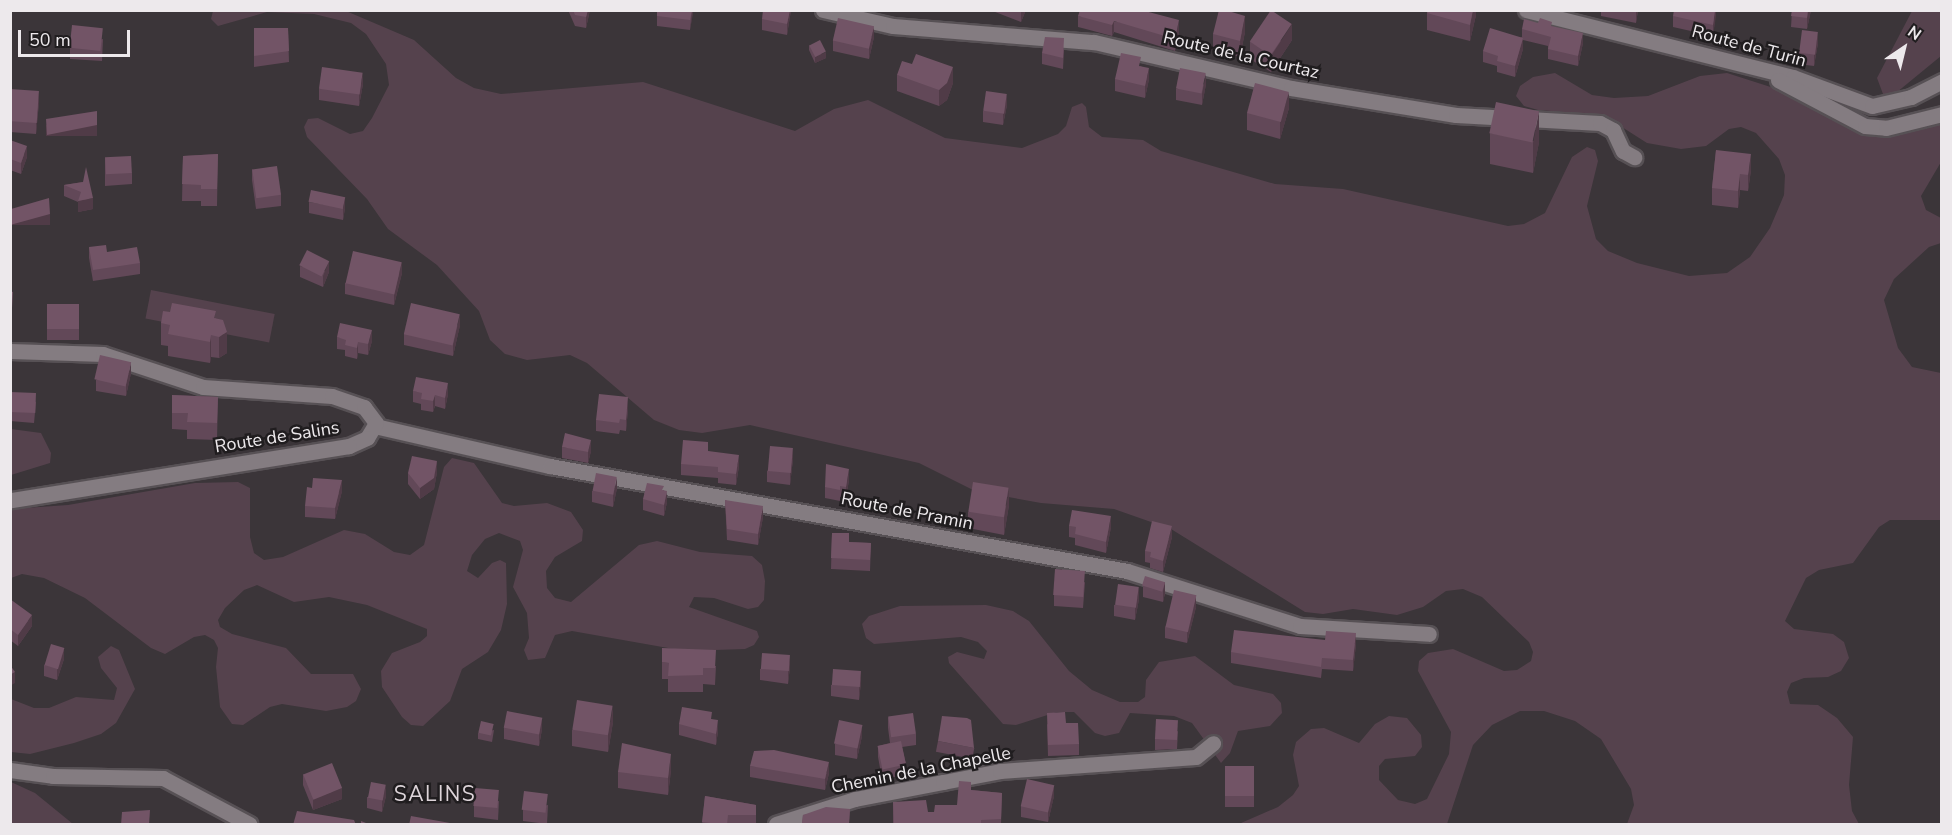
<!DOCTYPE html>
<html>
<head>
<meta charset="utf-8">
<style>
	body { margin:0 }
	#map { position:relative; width:1952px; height:835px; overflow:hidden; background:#3b3539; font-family:"Nunito Sans",sans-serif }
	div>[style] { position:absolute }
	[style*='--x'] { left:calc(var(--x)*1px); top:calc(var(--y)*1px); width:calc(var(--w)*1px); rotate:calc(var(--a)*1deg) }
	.green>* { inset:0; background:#55424d; transform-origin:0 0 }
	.roads { filter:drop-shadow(2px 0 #575155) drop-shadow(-2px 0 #575155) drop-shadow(0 2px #575155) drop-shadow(0 -2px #575155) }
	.street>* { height:15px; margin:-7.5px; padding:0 7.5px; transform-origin:7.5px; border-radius:7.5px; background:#847c81 }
	.secondary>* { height:15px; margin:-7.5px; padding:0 7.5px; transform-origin:7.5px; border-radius:7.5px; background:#847c81 }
	.wall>* { inset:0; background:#624858; transform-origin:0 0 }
	.shaded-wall>* { inset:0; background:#503b47; transform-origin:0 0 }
	.building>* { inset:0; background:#725466; transform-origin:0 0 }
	span { translate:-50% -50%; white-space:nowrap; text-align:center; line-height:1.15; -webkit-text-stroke:5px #201d1f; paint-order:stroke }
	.street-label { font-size:18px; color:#ede9ec }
	.quarter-label { font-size:21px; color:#ddd4d9; letter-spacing:1.5px }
	.frame { position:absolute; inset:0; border:12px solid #ede9ec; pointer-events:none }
	.north { position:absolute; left:1874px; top:18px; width:60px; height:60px; -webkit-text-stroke:4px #201d1f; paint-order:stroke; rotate:35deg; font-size:16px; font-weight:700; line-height:24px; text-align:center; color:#ede9ec }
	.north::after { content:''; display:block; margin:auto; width:21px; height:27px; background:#ede9ec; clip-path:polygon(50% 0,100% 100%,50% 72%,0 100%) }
	.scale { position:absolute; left:18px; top:30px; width:112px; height:27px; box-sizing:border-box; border:3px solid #ede9ec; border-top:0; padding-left:8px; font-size:18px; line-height:21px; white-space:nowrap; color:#ede9ec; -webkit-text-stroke:4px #201d1f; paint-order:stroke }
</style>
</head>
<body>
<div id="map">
	<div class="green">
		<i style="clip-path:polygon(213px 11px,346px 11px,414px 40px,456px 78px,474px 88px,501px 94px,643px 82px,795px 131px,834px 109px,868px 100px,945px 138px,1022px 148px,1058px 134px,1066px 126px,1072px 107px,1082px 103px,1086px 107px,1089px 127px,1102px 137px,1143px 140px,1161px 151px,1275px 184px,1343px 189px,1508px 226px,1524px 224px,1545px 213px,1572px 157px,1587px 147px,1595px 150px,1598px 161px,1587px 206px,1596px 239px,1608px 251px,1637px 263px,1689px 276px,1727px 273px,1750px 257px,1770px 228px,1784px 195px,1785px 175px,1779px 159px,1756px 133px,1741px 127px,1729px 129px,1706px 146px,1681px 149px,1647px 143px,1603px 115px,1538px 110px,1524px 106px,1516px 96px,1520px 86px,1533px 77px,1555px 73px,1592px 95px,1614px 98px,1648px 96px,1700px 76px,1727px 73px,1873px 120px,1941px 121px,1941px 162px,1921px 196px,1926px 210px,1941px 218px,1941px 243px,1929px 247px,1894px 279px,1884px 300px,1898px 348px,1912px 367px,1941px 373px,1941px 520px,1890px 520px,1879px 527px,1853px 563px,1819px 570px,1806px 578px,1785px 621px,1794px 629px,1833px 634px,1844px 642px,1849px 658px,1841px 671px,1828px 677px,1804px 678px,1791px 683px,1787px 692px,1790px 704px,1818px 705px,1837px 718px,1853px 737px,1849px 785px,1852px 811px,1859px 824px,1627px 824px,1634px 805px,1631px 789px,1601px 739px,1575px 721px,1544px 711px,1520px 711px,1492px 725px,1473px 745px,1447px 824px,1204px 824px,1241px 823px,1278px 807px,1293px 795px,1299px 786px,1293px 755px,1296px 742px,1311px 729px,1324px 728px,1359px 743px,1375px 724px,1389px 716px,1407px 718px,1421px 735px,1422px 747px,1415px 756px,1385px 759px,1379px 766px,1379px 780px,1398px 800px,1415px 804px,1427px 799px,1449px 754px,1451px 732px,1418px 671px,1419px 661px,1428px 653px,1453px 649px,1504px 671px,1517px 670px,1531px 661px,1533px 652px,1529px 642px,1482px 597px,1463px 589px,1446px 591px,1423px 607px,1397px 615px,1353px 609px,1323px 614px,1305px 612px,1171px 529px,1114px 509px,1041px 503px,975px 491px,919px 463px,750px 425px,702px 433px,679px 430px,654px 420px,587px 363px,570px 355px,527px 360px,505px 354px,490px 340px,479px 311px,437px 265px,388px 229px,367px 199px,307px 137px,304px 127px,308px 119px,318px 118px,350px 134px,363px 131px,372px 118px,389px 85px,386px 64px,366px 34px,351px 23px,314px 14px,267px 12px,218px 26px,211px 19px)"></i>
		<i style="clip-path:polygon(1912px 11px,1941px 11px,1941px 56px,1891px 97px,1883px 94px,1877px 78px)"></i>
		<i style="left:151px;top:290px;width:126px;height:29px;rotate:11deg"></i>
		<i style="clip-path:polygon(11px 429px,41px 433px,51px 453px,50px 463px,11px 475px)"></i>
		<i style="clip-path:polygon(452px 458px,474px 463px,502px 503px,514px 506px,547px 503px,571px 512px,583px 530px,582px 541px,555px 557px,546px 571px,547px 588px,555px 598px,571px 602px,639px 545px,657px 541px,700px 552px,752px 556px,762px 565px,765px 581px,764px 600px,758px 607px,748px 609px,714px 598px,694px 597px,689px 607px,757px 631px,759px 637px,754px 645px,745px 649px,685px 651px,572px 631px,555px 635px,545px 658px,528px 660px,524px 650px,529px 638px,527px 613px,513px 587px,523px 550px,520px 541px,499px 533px,485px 539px,472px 555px,467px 571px,478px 578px,492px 563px,500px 560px,506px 563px,507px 604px,501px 630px,488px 652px,462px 669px,450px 701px,423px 726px,411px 725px,402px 717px,382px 687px,381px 671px,392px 653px,420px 642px,427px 636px,427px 629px,367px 605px,329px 597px,294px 602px,257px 585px,244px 590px,225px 608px,218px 620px,220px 627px,232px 634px,286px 648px,311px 674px,353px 674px,361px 689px,356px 701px,347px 707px,326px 711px,282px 704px,270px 707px,243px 725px,232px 724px,220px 707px,216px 667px,218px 648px,214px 640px,205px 635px,194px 637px,165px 654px,151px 648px,85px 598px,44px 578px,22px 574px,11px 578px,11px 509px,68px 505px,195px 483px,238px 482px,250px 488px,250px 537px,254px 553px,264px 560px,283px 557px,344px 530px,365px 534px,394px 552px,410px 555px,424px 545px,444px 467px)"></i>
		<i style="clip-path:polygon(986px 605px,1013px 611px,1029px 621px,1069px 671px,1092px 690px,1120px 702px,1138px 702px,1145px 697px,1146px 680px,1159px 662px,1195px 656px,1234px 685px,1273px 694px,1281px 703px,1282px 713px,1270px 726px,1238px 731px,1230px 753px,1221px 763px,1192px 723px,1174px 716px,1130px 713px,1119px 733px,1105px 736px,1095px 733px,1074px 712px,1057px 712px,1016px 725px,1003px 724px,949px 663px,948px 657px,957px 652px,984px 659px,987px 651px,978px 642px,961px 637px,874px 644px,866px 638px,862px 624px,869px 616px,900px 606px)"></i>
		<i style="clip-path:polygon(111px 646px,119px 650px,135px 689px,116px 723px,101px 734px,74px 743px,30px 754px,11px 752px,11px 699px,34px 708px,49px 708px,76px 697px,114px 700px,117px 688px,101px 668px,98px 657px)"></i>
		<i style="clip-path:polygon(11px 782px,35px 793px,73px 824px,11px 824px)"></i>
	</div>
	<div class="roads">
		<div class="street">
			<i style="--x:823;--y:10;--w:72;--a:12.9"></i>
			<i style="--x:893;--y:26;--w:202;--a:4.6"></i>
			<i style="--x:1094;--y:42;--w:202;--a:13.1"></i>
			<i style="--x:1291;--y:88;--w:167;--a:9.3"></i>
			<i style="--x:1456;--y:115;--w:144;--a:3.2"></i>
			<i style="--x:1600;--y:123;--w:15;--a:28"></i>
			<i style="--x:1613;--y:130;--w:23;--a:65"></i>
			<i style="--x:1623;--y:151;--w:13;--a:29"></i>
			<i style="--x:1526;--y:10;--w:275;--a:14.1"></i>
			<i style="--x:1793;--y:77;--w:84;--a:20.2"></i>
			<i style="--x:1872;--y:106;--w:40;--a:-13"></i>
			<i style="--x:1911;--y:97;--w:35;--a:-27"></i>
			<i style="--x:1778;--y:80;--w:98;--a:27.9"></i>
			<i style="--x:1865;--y:126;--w:21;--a:5"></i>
			<i style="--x:1886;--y:128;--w:58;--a:-14"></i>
			<i style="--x:375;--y:426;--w:180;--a:12.9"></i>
			<i style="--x:550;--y:466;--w:586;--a:10.31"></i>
			<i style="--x:1127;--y:571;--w:182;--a:17.6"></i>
			<i style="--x:1300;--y:626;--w:129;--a:3.5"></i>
			<i style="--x:776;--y:824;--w:83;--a:-17.6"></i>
			<i style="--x:855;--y:799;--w:90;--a:-10.9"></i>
			<i style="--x:943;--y:782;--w:58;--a:-10.9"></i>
			<i style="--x:1000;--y:771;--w:196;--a:-4.1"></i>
			<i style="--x:1196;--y:757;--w:22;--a:-39"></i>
		</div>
		<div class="secondary">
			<i style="--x:10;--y:351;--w:93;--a:1.8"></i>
			<i style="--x:103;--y:354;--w:105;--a:18.3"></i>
			<i style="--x:203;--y:387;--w:129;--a:4"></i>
			<i style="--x:332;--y:396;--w:34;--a:19"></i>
			<i style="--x:364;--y:407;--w:20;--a:53"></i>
			<i style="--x:376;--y:423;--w:17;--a:121"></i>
			<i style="--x:367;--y:438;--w:20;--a:156"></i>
			<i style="--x:349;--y:446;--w:343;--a:170.9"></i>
			<i style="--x:10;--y:770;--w:43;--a:7.9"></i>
			<i style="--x:53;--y:776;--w:110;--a:1"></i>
			<i style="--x:163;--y:778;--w:98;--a:28.1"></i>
		</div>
	</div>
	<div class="wall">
		<i style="clip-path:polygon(568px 10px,590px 10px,586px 28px,575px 26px)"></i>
		<i style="clip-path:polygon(657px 10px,693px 10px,690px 30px,657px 26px)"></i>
		<i style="clip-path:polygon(791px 10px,787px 35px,762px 30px,762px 19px)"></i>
		<i style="clip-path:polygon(990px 10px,1026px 10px,1021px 22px)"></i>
		<i style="clip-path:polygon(1476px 10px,1476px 15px,1470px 41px,1427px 30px,1427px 13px)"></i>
		<i style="clip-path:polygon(1601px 10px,1638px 10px,1636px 23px,1601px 16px)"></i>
		<i style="clip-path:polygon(1716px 10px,1713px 36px,1673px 27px,1673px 16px)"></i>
		<i style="clip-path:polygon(1792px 10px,1811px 10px,1807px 29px,1791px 27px)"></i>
		<i style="clip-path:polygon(1078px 16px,1179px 31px,1175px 51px,1114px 32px,1112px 36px,1078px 27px)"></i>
		<i style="clip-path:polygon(1552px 26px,1583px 43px,1578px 66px,1548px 59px,1548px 46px,1523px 40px,1523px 49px,1515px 77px,1497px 72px,1497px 66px,1483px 62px,1483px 51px,1522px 37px,1522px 29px)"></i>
		<i style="clip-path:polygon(254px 28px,288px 28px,289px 62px,254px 67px)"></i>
		<i style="clip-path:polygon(1245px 32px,1240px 57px,1213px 50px,1213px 34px)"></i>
		<i style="clip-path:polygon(874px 37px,869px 59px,833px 51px,833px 40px)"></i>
		<i style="clip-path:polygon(103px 39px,102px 61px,70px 59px,70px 48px)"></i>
		<i style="clip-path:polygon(1292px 40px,1271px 72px,1250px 59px,1250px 42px)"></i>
		<i style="clip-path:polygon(1818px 43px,1814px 66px,1798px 64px,1798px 53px)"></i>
		<i style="clip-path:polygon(809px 45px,826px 58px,815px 63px,809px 50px)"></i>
		<i style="clip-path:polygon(1064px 49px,1063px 69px,1042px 64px,1042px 53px)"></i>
		<i style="clip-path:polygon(1141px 66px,1149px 79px,1145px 98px,1115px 91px,1115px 79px)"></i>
		<i style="clip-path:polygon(897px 75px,953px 83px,947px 100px,939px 106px,897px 91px)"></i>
		<i style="clip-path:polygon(363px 84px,359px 106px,319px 100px,319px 89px)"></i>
		<i style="clip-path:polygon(1206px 84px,1202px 105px,1176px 100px,1176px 89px)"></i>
		<i style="clip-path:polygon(10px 89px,39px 102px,36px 134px,10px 132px)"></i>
		<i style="clip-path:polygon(1007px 105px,1003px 125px,983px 122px,983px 111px)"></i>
		<i style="clip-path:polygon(1289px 108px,1280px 139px,1247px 130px,1247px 113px)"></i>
		<i style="clip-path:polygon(1490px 133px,1539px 142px,1533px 173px,1490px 164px)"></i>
		<i style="clip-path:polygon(10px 140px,27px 157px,21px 174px,10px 170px)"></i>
		<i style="clip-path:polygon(1716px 150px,1751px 170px,1748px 191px,1740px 190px,1738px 208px,1712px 205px,1712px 188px)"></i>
		<i style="clip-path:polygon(218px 154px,217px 206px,201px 206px,201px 201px,182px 201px,183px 156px)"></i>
		<i style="clip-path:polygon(105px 158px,132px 173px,132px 184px,105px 186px)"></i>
		<i style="clip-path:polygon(252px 169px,281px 195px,281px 206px,256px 209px,252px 180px)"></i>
		<i style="clip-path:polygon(83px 182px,93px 209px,78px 212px,78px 202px,64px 196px,64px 185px)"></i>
		<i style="clip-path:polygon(309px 202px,345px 208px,343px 220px,309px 213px)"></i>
		<i style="clip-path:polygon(89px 247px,107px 252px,140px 263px,140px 274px,93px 281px,89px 258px)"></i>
		<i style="clip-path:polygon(300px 266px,329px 272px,323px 287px,300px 277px)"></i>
		<i style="clip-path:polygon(402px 273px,394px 305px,345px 294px,345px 283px)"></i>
		<i style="left:47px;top:304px;width:32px;height:36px"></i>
		<i style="clip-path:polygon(216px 318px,227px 353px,219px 358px,211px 357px,210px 363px,168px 356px,168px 346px,161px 345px,161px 323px)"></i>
		<i style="clip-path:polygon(460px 325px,453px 356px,404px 345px,404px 334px)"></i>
		<i style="clip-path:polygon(337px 337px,372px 341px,368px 355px,358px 353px,357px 359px,345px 356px,345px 350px,337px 349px)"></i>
		<i style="clip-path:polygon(131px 373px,126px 396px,96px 391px,96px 380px)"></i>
		<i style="clip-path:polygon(413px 391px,448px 394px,445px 409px,435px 406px,433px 412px,421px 410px,421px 404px,413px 402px)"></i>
		<i style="clip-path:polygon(10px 392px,36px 402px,34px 423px,10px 421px)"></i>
		<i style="clip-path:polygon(172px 395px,218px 397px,217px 440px,187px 439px,187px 430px,172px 429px)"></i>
		<i style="clip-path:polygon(628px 409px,626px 431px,620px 430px,619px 434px,596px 431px,596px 420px)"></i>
		<i style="clip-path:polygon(562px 447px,591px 451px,588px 463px,562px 458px)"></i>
		<i style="clip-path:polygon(708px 451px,739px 466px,736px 485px,718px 483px,718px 478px,681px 475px,681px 464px)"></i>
		<i style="clip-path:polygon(793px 459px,790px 485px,767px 482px,767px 471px)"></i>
		<i style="clip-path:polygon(437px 472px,434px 489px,420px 499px,408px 484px,408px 473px)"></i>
		<i style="clip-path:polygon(849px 480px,846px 498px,840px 497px,840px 501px,825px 498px,825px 487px)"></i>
		<i style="clip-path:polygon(617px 488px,613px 507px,592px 502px,592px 491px)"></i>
		<i style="clip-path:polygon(664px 490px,667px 502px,664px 516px,643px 510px,643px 499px)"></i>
		<i style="clip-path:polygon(342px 491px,335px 519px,305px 517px,305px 506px)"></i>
		<i style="clip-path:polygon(725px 500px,763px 517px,758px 545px,727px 540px)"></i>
		<i style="clip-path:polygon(1009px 505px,1004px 535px,968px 528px,968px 512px)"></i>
		<i style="clip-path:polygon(1069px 526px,1111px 527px,1106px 553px,1075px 545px,1075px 538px,1069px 537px)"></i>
		<i style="clip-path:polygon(832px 533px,849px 542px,871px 543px,870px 571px,831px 569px)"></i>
		<i style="clip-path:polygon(1172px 537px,1163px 572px,1150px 568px,1150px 563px,1145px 562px,1145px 551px)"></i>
		<i style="clip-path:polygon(1085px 582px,1083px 608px,1054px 606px,1054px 595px)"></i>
		<i style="clip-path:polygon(1165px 582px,1165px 593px,1163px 602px,1143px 597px,1143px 586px)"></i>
		<i style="clip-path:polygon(10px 599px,32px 626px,18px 646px,10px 640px)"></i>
		<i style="clip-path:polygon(1139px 599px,1135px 620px,1114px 616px,1114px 605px)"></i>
		<i style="clip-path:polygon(1196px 607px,1187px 643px,1165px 638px,1165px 627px)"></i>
		<i style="clip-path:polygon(1325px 640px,1356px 644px,1353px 671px,1322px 669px,1321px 678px,1231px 663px,1231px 652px)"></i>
		<i style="clip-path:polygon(64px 659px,57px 680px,44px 676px,44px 665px)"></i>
		<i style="clip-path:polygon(662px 662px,716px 666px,715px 685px,703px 684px,703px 692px,668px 692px,668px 679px,662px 679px)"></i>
		<i style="clip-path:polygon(790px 666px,788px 684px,760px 680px,760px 669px)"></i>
		<i style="clip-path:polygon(861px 682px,859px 700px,831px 696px,831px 685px)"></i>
		<i style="clip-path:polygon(888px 717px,916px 734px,916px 745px,902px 747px,906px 764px,906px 775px,882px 779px,878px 757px,878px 746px,890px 743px,888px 728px)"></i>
		<i style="clip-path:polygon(712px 719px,718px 731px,716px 745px,679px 735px,679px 724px)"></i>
		<i style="clip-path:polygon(613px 722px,608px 752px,572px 746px,572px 730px)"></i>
		<i style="clip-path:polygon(1047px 724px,1079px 744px,1079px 755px,1048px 756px)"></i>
		<i style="clip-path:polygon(504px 728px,542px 729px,539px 746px,504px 739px)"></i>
		<i style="clip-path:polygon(494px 730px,492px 742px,478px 739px,478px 733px)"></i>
		<i style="clip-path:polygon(1178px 731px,1177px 749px,1155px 750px,1155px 739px)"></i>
		<i style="clip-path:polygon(862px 736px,857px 759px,835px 755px,835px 744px)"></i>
		<i style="left:938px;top:741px;width:37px;height:11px;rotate:11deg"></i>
		<i style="clip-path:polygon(750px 766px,829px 773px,825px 790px,750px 777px)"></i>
		<i style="left:1225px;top:766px;width:29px;height:41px"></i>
		<i style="clip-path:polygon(671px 770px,668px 795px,618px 788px,618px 772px)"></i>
		<i style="clip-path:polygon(303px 774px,342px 799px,313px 810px,303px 785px)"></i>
		<i style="clip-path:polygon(971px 790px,1002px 793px,1001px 825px,893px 825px,893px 802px,928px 812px,934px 812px,957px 805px)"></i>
		<i style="clip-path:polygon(386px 796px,382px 812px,367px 808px,367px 797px)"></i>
		<i style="clip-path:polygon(705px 796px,756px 805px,756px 825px,702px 825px)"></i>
		<i style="clip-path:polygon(1054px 796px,1048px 822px,1021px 817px,1021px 806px)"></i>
		<i style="clip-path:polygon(499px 801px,498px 820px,474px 817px,474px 806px)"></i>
		<i style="clip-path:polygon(548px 805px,547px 824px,523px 821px,523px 810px)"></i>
		<i style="clip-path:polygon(850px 809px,849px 825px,802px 825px,803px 815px)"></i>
	</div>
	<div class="shaded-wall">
		<i style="clip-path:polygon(588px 10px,590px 10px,586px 28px,586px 17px)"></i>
		<i style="clip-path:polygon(692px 10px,693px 10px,693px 14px,690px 30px)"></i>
		<i style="clip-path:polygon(790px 10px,791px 10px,787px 35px,787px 24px)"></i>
		<i style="clip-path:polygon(1026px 10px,1021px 22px,1021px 11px)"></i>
		<i style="clip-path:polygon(1473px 10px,1476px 10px,1476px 15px,1470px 41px,1470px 25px)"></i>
		<i style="clip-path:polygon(1636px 10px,1638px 10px,1636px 23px)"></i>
		<i style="clip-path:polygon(1715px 10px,1716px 10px,1716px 16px,1713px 36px,1713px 25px)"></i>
		<i style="clip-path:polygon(1808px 10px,1811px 10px,1807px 29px,1807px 18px)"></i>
		<i style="clip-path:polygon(1245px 16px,1245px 32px,1240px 57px,1240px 41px)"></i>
		<i style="clip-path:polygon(1179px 20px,1179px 31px,1175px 51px,1175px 39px)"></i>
		<i style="clip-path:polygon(1114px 21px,1114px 32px,1112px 36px,1112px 25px)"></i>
		<i style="clip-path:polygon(1292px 24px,1292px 40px,1271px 72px,1271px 56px)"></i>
		<i style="clip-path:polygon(874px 26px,874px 37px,869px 59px,869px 48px)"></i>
		<i style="clip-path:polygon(1818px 32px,1818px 43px,1814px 66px,1814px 55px)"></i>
		<i style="clip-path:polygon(1583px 33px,1583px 43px,1578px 66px,1578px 56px)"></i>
		<i style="clip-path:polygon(1523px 38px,1523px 49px,1515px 77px,1515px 66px)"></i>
		<i style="clip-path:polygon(826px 52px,826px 58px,815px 63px,815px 57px)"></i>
		<i style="clip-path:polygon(953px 67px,953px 83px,947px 100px,939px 106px,939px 90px)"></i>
		<i style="clip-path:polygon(1149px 68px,1149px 79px,1145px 98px,1145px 86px)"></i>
		<i style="clip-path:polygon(363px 73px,363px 84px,359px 106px,359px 95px)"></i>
		<i style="clip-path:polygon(1206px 73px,1206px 84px,1202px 105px,1202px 94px)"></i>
		<i style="clip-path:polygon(39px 91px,39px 102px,36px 134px,36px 123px)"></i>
		<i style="clip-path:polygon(1289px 92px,1289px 108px,1280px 139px,1280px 122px)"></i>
		<i style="clip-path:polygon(1007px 94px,1007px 105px,1003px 125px,1003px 114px)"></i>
		<i style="clip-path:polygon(1539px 111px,1539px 142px,1533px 173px,1533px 143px)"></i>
		<i style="left:97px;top:125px;width:11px;height:51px;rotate:90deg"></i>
		<i style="clip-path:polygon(27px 146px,27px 157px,21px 174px,21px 163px)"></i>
		<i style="clip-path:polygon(1751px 154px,1751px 170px,1748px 191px,1748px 175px)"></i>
		<i style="clip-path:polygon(1740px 174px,1740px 190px,1738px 208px,1738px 191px)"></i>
		<i style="clip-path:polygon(345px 197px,345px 208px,343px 220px,343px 209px)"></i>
		<i style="clip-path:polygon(93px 198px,93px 209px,78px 212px,78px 201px)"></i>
		<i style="left:50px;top:214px;width:11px;height:41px;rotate:90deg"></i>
		<i style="clip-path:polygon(329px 261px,329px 272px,323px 287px,323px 276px)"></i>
		<i style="clip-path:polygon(402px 262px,402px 273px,394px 305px,394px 294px)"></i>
		<i style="clip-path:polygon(460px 314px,460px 325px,453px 356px,453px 345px)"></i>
		<i style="clip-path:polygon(372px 330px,372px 341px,368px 355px,368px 344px)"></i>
		<i style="clip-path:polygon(227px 332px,227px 353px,219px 358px,219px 337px)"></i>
		<i style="clip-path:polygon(211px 335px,211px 357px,210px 363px,210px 342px)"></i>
		<i style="clip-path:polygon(358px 342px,358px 353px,357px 359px,357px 348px)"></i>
		<i style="clip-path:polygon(131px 362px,131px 373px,126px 396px,126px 385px)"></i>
		<i style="clip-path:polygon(448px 383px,448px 394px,445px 409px,445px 398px)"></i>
		<i style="clip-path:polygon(435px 395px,435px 406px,433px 412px,433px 401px)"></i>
		<i style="clip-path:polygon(628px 397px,628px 409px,626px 431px,626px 420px)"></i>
		<i style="clip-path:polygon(591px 440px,591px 451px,588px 463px,588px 452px)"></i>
		<i style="clip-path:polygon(793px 448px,793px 459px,790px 485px,790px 474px)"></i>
		<i style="clip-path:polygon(739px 455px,739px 466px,736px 485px,736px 474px)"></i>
		<i style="clip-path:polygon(437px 461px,437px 472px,434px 489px,420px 499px,420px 488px)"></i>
		<i style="clip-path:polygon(849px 469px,849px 480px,846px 498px,846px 487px)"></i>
		<i style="clip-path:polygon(617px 477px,617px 488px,613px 507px,613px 496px)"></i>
		<i style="clip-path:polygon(342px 480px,342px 491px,335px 519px,335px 508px)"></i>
		<i style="clip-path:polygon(1009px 488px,1009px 505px,1004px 535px,1004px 518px)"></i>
		<i style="clip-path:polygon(667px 491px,667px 502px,664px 516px,664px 505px)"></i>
		<i style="clip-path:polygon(763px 506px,763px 517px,758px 545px,758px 534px)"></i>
		<i style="clip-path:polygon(1111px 516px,1111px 527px,1106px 553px,1106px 542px)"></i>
		<i style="clip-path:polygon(1172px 526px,1172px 537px,1163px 572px,1163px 561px)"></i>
		<i style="clip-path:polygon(1165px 582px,1165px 593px,1163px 602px,1163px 591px)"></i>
		<i style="clip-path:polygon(1139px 587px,1139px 599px,1135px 620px,1135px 609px)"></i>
		<i style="clip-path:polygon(1196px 595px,1196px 607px,1187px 643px,1187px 632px)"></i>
		<i style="clip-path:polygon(32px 615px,32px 626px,18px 646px,18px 635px)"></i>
		<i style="clip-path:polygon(1356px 633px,1356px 644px,1353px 671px,1353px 660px)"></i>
		<i style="clip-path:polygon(64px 648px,64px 659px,57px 680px,57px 669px)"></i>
		<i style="clip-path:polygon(790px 655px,790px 666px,788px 684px,788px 673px)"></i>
		<i style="clip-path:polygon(861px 671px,861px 682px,859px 700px,859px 689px)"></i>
		<i style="clip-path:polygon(15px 672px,15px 683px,10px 686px,10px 675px)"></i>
		<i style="clip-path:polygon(613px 706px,613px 722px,608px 752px,608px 735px)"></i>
		<i style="clip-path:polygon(542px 718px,542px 729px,539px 746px,539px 734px)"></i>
		<i style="clip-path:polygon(718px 720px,718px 731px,716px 745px,716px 734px)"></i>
		<i style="clip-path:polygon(862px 725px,862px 736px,857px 759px,857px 748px)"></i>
		<i style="clip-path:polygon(671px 754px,671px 770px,668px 795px,668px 778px)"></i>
		<i style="clip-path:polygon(829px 762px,829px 773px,825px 790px,825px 779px)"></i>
		<i style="clip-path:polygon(386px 785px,386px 796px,382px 812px,382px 801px)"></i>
		<i style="clip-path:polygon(1054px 785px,1054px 796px,1048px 822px,1048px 811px)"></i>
		<i style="clip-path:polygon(342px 788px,342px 799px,313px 810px,313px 799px)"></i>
	</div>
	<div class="building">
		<i style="clip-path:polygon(573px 10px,588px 10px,586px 17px,575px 15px)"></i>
		<i style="clip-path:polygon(657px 10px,692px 10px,690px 20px,657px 16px)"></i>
		<i style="clip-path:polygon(763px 10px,790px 10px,787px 24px,762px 19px)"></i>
		<i style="clip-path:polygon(1080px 10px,1141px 10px,1179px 20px,1175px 39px,1114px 21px,1112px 25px,1078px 16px)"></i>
		<i style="clip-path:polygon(1219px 10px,1225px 10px,1245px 16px,1240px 41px,1213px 34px)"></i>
		<i style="left:1271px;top:10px;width:25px;height:38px;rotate:34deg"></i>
		<i style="clip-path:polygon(1428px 10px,1473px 10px,1470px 25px,1427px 13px)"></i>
		<i style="clip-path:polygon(1674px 10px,1715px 10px,1713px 25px,1673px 16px)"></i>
		<i style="clip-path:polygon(1792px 10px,1808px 10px,1807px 18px,1791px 16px)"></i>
		<i style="left:838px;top:18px;width:37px;height:23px;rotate:13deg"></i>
		<i style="clip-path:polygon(1540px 18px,1552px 22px,1551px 26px,1583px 33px,1578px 56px,1548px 49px,1551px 37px,1522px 29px,1524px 19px,1538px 23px)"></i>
		<i style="left:72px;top:25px;width:31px;height:23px;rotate:6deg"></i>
		<i style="clip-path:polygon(254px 28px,288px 28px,289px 51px,254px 56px)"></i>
		<i style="clip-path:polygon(1490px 28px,1523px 38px,1515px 66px,1497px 61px,1498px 56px,1483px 51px)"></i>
		<i style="left:1802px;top:30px;width:16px;height:23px;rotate:7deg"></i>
		<i style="clip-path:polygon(1045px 37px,1064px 38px,1063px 58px,1042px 53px)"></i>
		<i style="left:820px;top:40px;width:13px;height:12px;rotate:63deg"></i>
		<i style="clip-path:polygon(1121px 53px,1141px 57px,1139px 66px,1149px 68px,1145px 86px,1115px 79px)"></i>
		<i style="clip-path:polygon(916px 54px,953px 67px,947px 83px,939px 90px,897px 75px,902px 61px,912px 64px)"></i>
		<i style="left:322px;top:67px;width:41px;height:22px;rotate:8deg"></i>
		<i style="left:1180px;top:68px;width:26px;height:21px;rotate:11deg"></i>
		<i style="left:1255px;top:83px;width:35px;height:31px;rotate:15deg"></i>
		<i style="left:10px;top:89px;width:29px;height:32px;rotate:4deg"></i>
		<i style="left:986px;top:91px;width:21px;height:20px;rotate:8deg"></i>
		<i style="left:1496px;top:102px;width:44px;height:32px;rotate:12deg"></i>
		<i style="clip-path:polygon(97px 111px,97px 125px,47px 135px,46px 119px)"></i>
		<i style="clip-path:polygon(10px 140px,27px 146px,21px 163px,10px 159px)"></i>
		<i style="clip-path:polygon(1716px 150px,1751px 154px,1748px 175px,1740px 174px,1738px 191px,1712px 188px)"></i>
		<i style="clip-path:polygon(218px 154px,217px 189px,201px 189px,201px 185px,182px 184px,183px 156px)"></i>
		<i style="left:131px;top:156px;width:17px;height:26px;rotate:87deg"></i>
		<i style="left:277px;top:166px;width:29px;height:25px;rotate:82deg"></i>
		<i style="clip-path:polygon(86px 167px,93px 198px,78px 201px,81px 192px,64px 185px,83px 182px)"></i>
		<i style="left:311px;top:190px;width:35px;height:12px;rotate:12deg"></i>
		<i style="clip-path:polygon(49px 198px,50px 214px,10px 225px,11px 209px)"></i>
		<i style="clip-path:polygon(106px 245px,107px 252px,137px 247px,140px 263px,93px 270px,89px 247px)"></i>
		<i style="left:307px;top:250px;width:25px;height:17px;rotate:27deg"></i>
		<i style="left:353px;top:251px;width:50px;height:33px;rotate:13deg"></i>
		<i style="clip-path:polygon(10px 291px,13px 292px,11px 323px,10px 323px)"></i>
		<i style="clip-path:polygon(172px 303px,216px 311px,214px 318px,223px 320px,227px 332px,219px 337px,211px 335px,210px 342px,168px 334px,170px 325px,161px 323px,163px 311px,170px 312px)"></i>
		<i style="left:411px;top:303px;width:50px;height:32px;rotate:13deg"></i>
		<i style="left:47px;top:304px;width:32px;height:25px"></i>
		<i style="clip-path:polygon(340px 323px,372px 330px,368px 344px,358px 342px,357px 348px,345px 345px,346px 340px,337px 337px)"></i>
		<i style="left:100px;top:355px;width:32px;height:25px;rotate:13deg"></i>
		<i style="clip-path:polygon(416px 377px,448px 383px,445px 398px,435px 395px,433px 401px,421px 399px,422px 393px,413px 391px)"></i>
		<i style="left:10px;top:392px;width:26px;height:20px;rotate:2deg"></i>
		<i style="clip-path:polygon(599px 394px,628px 397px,626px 420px,620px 419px,619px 423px,596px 420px)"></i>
		<i style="clip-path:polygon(172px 395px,218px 397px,217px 423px,187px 422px,188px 413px,172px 413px)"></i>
		<i style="clip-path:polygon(565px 433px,591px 440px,588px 452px,562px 447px)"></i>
		<i style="clip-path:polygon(683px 440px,708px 442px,708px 451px,739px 455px,736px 474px,718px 472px,718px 467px,681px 464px)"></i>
		<i style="left:770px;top:446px;width:23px;height:25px;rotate:5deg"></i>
		<i style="clip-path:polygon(412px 456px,437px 461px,434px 478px,420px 488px,408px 473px)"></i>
		<i style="clip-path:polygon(826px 464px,849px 469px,846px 487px,840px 486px,840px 490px,825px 487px)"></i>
		<i style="left:596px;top:473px;width:21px;height:18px;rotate:11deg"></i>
		<i style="clip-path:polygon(313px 478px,342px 480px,335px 508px,305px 506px,307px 487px,312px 488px)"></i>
		<i style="left:973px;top:482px;width:36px;height:30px;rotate:9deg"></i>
		<i style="clip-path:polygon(647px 483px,664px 486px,662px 490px,667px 491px,664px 505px,643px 499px)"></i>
		<i style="clip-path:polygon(725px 500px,763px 506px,758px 534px,727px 529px)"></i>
		<i style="clip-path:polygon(1072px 510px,1111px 516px,1106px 542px,1075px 534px,1076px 527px,1069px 526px)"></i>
		<i style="clip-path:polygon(1152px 521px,1172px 526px,1163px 561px,1150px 557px,1151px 552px,1145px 551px)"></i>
		<i style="clip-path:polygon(832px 533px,849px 533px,849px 542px,871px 543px,870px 560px,831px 558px)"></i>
		<i style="left:1055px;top:569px;width:30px;height:26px;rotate:4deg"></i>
		<i style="left:1145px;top:576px;width:21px;height:10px;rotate:17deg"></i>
		<i style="left:1118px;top:584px;width:21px;height:21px;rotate:8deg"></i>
		<i style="left:1174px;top:590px;width:23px;height:38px;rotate:13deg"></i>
		<i style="clip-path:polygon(10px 599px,32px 615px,18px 635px,10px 629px)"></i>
		<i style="clip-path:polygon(1234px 630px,1325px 640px,1326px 631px,1356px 633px,1353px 660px,1322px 658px,1321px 667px,1231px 652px)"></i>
		<i style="left:51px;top:644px;width:14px;height:22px;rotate:17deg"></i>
		<i style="clip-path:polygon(662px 648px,716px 650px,715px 668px,703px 668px,703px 675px,668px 676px,669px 663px,662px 662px)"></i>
		<i style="left:762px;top:653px;width:28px;height:16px;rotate:4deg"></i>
		<i style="clip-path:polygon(10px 665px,15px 672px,10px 675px)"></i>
		<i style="left:833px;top:669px;width:28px;height:16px;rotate:4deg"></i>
		<i style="left:577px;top:700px;width:36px;height:30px;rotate:9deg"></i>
		<i style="clip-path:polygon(682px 707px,712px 712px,711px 719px,718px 720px,716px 734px,679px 724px)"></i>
		<i style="left:507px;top:711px;width:36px;height:17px;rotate:11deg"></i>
		<i style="clip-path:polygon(1065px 712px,1066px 723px,1078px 723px,1079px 744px,1048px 745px,1047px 713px)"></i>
		<i style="left:913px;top:713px;width:21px;height:25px;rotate:82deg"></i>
		<i style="clip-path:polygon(942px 716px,967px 718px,971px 720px,974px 748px,938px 741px)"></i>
		<i style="left:1156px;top:719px;width:22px;height:20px;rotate:3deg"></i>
		<i style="left:839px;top:720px;width:24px;height:24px;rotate:12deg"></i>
		<i style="left:481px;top:721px;width:13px;height:12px;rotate:13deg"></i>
		<i style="left:901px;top:741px;width:24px;height:24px;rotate:78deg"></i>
		<i style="clip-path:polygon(622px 743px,671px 754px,668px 778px,618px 772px)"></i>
		<i style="clip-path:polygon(774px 750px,829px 762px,825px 779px,750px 766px,754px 751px)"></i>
		<i style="left:332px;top:763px;width:27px;height:31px;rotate:68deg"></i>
		<i style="left:1225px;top:766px;width:29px;height:30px"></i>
		<i style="left:1027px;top:779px;width:28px;height:28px;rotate:13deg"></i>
		<i style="clip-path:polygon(959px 781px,971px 782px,971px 790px,1002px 793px,1001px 819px,981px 820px,981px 825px,894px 825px,893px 802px,926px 800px,928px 812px,934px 812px,935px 805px,957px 805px)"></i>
		<i style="left:371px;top:782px;width:15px;height:16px;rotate:11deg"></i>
		<i style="left:475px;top:788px;width:24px;height:18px;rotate:5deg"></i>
		<i style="left:524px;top:791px;width:24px;height:19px;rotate:7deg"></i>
		<i style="clip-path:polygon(705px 796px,756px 805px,756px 815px,728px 815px,727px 825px,702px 822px)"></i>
		<i style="clip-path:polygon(826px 807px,850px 809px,849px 823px,802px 824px,803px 815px)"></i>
		<i style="clip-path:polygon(150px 810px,149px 825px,121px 825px,122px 812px)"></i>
		<i style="clip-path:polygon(297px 811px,354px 820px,356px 825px,293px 825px)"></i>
		<i style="clip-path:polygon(411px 816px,450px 823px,450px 825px,409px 825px)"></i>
		<i style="clip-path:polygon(361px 821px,371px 825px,361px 825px)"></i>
	</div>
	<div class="street-label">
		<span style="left:1749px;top:46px;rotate:15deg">Route de Turin</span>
		<span style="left:1241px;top:55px;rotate:13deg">Route de la Courtaz</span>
		<span style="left:277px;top:437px;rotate:-9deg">Route de Salins</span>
		<span style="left:907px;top:511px;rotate:11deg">Route de Pramin</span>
		<span style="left:921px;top:770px;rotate:-11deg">Chemin de la Chapelle</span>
	</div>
	<div class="quarter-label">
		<span style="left:435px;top:794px">SALINS</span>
	</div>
	<div class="frame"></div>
	<div class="north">N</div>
	<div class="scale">50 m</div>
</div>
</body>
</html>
